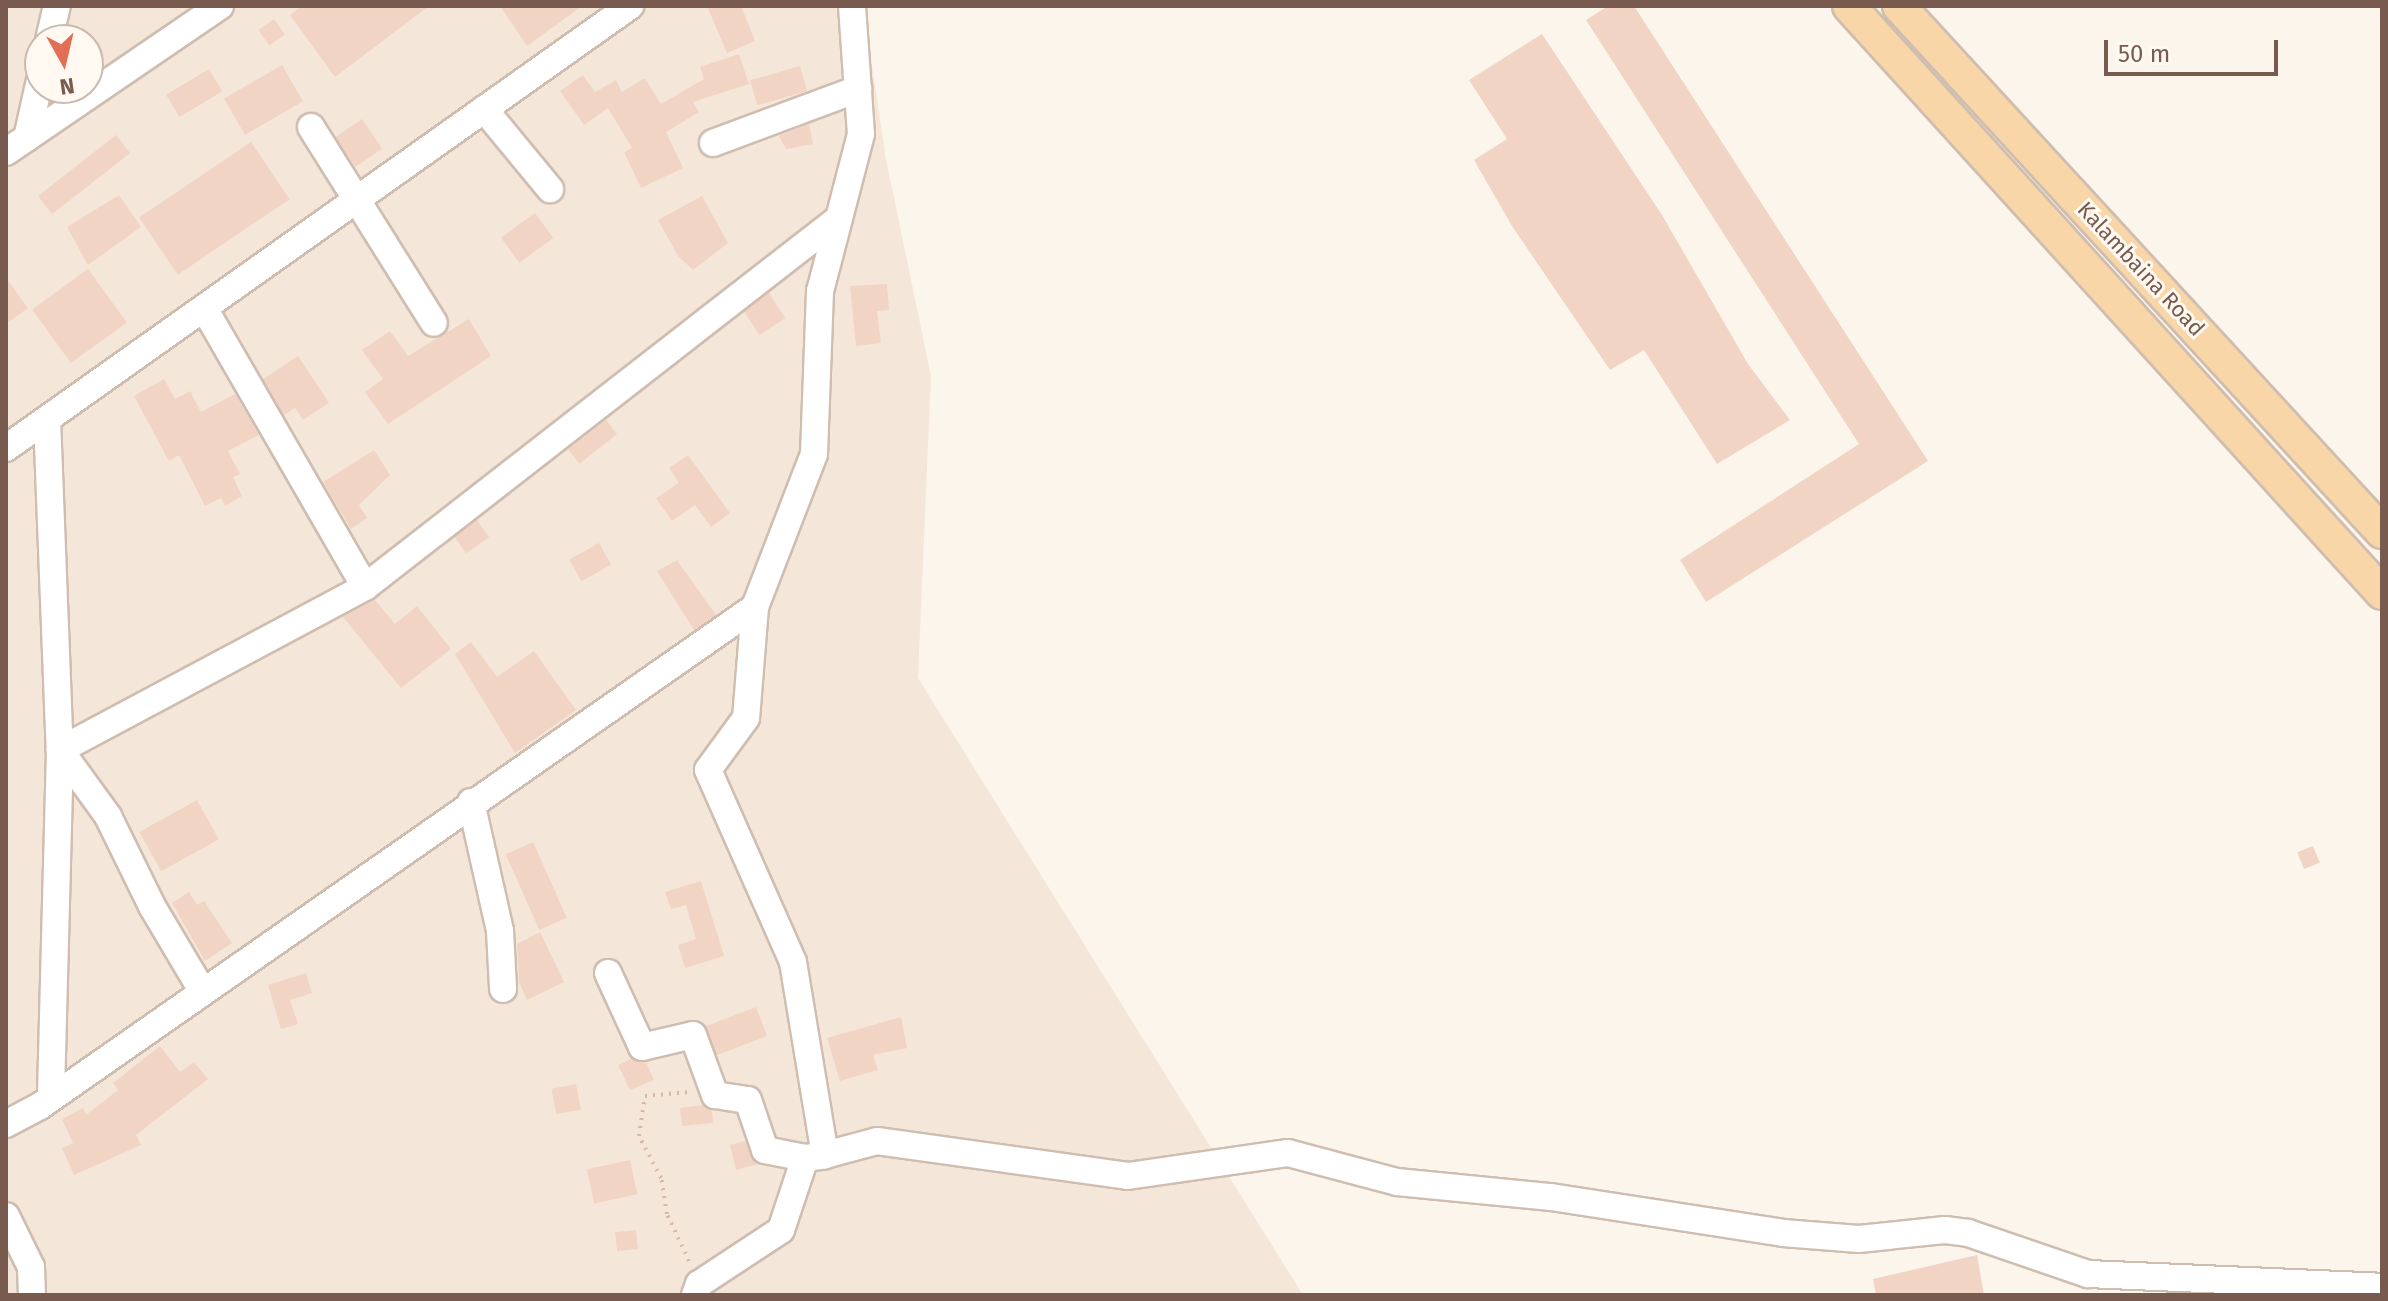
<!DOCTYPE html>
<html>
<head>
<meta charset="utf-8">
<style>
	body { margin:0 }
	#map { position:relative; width:2388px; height:1301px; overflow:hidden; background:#fcf5eb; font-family:"Fira Sans",sans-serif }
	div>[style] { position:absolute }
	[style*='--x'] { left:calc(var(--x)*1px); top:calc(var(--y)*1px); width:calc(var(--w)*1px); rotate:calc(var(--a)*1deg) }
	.residential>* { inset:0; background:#f4e7da }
	.building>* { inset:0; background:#f1d4c3; transform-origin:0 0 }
	.path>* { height:4px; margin-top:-2px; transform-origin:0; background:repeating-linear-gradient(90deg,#d7b7a6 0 2px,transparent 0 8px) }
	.roads { filter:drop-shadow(2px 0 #cfbdb0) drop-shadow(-2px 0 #cfbdb0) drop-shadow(0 2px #cfbdb0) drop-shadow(0 -2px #cfbdb0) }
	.minor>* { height:26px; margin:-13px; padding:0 13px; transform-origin:13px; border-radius:13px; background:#fff }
	.major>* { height:32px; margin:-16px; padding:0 16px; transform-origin:16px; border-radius:16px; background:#f8d6a7 }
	span { translate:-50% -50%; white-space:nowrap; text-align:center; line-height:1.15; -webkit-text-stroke:6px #fff9f2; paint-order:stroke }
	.street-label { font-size:22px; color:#785b4e }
	.frame { position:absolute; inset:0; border:8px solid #785b4e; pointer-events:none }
	.north { position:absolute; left:24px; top:24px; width:80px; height:80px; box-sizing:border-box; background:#fff9f2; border:2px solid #c9bab0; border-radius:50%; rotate:172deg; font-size:22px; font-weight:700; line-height:32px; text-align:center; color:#785b4e }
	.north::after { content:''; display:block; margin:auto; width:28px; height:36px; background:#e26e55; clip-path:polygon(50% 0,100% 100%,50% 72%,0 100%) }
	.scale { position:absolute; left:2104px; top:40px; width:174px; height:36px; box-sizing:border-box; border:4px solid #785b4e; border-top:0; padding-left:10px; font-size:24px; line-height:28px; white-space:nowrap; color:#785b4e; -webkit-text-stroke:6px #fff9f2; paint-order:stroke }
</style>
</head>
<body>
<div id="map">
	<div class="residential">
		<i style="clip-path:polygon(evenodd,6px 6px,863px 6px,886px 159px,931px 376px,918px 678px,1303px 1295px,6px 1295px,6px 6px,40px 40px,88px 40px,88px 88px,40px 88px,40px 40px)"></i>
	</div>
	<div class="building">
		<i style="clip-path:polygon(302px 6px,429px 6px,335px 77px,290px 15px)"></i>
		<i style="clip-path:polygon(500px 6px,582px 6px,527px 46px)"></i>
		<i style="clip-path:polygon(707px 6px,741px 6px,755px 41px,727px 53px)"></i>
		<i style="clip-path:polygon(1608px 6px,1634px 6px,1928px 461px,1706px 602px,1680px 560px,1859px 444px,1586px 20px)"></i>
		<i style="left:274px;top:19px;width:19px;height:19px;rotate:55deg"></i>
		<i style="clip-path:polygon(1542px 34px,1662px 215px,1748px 364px,1790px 420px,1717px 464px,1644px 350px,1610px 370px,1512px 226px,1474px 160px,1507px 139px,1469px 80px)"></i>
		<i style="clip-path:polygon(739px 54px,749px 84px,693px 102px,699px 112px,666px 132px,683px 168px,641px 188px,624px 152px,632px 148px,608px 108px,584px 125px,560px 91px,583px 75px,595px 92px,616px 80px,622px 92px,645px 78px,661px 104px,704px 79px,700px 67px)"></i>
		<i style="left:282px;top:65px;width:42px;height:67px;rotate:60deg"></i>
		<i style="left:800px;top:66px;width:26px;height:52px;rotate:74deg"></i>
		<i style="left:209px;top:69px;width:26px;height:50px;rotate:59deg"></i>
		<i style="left:362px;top:119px;width:36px;height:32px;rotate:56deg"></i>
		<i style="clip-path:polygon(809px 124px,813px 144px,786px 149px,779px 136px)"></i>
		<i style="left:116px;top:135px;width:23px;height:99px;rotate:52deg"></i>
		<i style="left:251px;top:142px;width:69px;height:135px;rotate:56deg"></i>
		<i style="clip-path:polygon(119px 195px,141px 227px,88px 265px,67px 227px)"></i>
		<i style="clip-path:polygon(702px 196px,728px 243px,693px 270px,678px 256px,658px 220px)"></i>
		<i style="left:535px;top:213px;width:31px;height:42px;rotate:54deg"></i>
		<i style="left:88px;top:269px;width:66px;height:69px;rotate:54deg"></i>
		<i style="clip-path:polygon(6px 278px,28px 308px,6px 324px)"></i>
		<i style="clip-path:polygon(887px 284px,889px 310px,877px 311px,881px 343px,856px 346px,850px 286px)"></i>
		<i style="left:769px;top:293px;width:30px;height:31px;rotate:57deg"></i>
		<i style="clip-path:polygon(469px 319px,491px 356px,388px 424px,365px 392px,383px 379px,362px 350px,390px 331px,408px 356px)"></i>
		<i style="clip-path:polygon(298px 356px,329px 403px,303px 420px,295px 408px,284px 415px,263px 379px)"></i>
		<i style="clip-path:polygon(164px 379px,175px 399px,190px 391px,201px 412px,235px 394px,259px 435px,228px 451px,240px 474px,233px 477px,242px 496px,225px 506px,221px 498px,205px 506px,179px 455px,169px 461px,134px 396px)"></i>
		<i style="left:606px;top:420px;width:18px;height:48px;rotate:52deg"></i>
		<i style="clip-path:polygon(374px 450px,390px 475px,359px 505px,367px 518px,351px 529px,323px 482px)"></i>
		<i style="clip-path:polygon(688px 455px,730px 513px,711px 527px,695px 505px,672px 521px,656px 498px,679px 483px,669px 468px)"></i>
		<i style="left:477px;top:520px;width:21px;height:28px;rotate:55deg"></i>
		<i style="left:599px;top:543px;width:25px;height:34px;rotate:61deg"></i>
		<i style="clip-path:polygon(677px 560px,716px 615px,694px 630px,657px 571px)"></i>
		<i style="clip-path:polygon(375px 600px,395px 624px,417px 606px,451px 649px,401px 688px,343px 617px)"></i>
		<i style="clip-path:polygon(471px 642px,497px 677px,534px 651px,576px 710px,515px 753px,455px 654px)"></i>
		<i style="left:197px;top:800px;width:45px;height:66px;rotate:61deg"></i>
		<i style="left:533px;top:842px;width:83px;height:30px;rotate:66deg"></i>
		<i style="left:2313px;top:846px;width:18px;height:17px;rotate:68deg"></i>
		<i style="clip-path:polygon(701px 881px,724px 956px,685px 968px,678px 945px,696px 939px,686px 905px,671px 909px,665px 892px)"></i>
		<i style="clip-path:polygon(189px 892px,197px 905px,204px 901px,232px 943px,205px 961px,172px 903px)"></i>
		<i style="clip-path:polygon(540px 932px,564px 982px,527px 1000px,519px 982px,517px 944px)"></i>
		<i style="clip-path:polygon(306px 973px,312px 993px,290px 1000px,298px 1024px,281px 1029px,268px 985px)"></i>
		<i style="left:756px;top:1007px;width:31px;height:54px;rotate:69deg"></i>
		<i style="clip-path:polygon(901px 1017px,907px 1048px,873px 1055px,878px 1070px,840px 1081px,827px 1038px)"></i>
		<i style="clip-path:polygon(160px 1046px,180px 1072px,194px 1062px,208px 1079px,136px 1135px,141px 1145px,74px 1175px,62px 1148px,73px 1143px,62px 1119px,83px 1108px,86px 1115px,118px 1090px,113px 1083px)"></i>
		<i style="clip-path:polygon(631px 1059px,646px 1062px,654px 1080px,630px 1090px,618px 1065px)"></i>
		<i style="left:576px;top:1084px;width:26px;height:25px;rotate:79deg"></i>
		<i style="clip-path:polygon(703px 1105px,712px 1111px,713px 1123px,682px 1126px,680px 1108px)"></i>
		<i style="clip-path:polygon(745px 1141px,758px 1164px,736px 1170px,730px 1145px)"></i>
		<i style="left:630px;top:1160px;width:35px;height:44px;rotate:78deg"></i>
		<i style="left:636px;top:1230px;width:19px;height:21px;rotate:84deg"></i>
		<i style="clip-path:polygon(1977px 1255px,1984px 1295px,1876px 1295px,1873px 1279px)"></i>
	</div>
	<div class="path">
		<i style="--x:689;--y:1261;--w:52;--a:-115.1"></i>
		<i style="--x:667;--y:1214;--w:36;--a:-99"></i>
		<i style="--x:661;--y:1178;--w:47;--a:-117.6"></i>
		<i style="--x:639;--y:1136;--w:40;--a:-81.5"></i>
		<i style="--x:645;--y:1096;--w:44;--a:-5.2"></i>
	</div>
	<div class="roads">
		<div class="minor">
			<i style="--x:852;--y:6;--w:128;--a:86"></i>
			<i style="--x:861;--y:134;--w:162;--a:104.6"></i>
			<i style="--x:820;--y:291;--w:163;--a:92.1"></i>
			<i style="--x:814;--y:454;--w:164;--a:111.1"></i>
			<i style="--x:755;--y:607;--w:111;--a:94.6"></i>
			<i style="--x:746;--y:718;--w:64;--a:126.2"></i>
			<i style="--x:708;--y:770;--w:210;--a:66.1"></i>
			<i style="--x:793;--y:962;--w:196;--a:80.6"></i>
			<i style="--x:825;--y:1155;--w:54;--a:-15.1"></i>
			<i style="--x:877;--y:1141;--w:253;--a:7.9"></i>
			<i style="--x:1128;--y:1176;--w:162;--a:-8.2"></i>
			<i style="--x:1288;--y:1153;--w:113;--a:14.9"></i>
			<i style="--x:1397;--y:1182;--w:155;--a:5.6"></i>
			<i style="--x:1551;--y:1197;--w:235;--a:8.8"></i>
			<i style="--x:1783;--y:1233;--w:76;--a:4.5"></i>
			<i style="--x:1859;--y:1239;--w:86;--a:-6"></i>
			<i style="--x:1945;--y:1230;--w:23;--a:7"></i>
			<i style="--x:1968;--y:1233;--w:127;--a:18.9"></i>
			<i style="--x:2088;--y:1274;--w:294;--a:2.5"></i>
			<i style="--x:49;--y:40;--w:35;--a:-77"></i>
			<i style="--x:484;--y:109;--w:104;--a:50.5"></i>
			<i style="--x:311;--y:127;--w:231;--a:57.9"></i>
			<i style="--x:27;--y:138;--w:59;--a:-77.4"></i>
			<i style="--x:713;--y:143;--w:155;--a:-20.4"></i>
			<i style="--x:6;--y:152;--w:259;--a:-34.3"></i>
			<i style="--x:204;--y:308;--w:322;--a:60"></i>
			<i style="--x:365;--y:587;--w:599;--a:-37.88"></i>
			<i style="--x:47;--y:419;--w:331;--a:87.8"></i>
			<i style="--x:60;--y:750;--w:348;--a:91.5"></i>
			<i style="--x:6;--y:448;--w:765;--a:-35.31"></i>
			<i style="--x:471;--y:802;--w:132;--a:77.3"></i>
			<i style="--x:500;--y:931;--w:58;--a:87"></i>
			<i style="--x:608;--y:973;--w:81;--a:65.3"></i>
			<i style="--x:642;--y:1047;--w:52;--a:-13.2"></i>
			<i style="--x:693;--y:1035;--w:64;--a:69.9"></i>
			<i style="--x:715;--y:1095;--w:33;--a:9"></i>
			<i style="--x:748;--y:1100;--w:53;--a:71.2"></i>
			<i style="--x:765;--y:1150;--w:41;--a:11.3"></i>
			<i style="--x:203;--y:992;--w:100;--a:-120.7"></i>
			<i style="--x:152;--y:906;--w:100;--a:-116.1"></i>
			<i style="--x:108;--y:816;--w:82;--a:-126"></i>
			<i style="--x:60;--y:750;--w:346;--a:-28.1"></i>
			<i style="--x:6;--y:1124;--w:38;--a:-28"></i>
			<i style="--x:40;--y:1106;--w:872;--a:-34.91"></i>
			<i style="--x:6;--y:1216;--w:57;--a:63.9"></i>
			<i style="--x:31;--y:1267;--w:28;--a:88"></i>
			<i style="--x:695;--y:1295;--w:12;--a:-70"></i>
			<i style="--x:699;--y:1284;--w:98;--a:-33.4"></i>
			<i style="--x:781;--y:1230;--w:76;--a:-71.6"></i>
			<i style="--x:805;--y:1158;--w:17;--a:-7"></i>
		</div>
		<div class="major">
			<i style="--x:1849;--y:6;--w:793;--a:47.76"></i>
			<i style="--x:1899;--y:6;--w:714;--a:47.44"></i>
		</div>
	</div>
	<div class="street-label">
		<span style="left:2141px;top:269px;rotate:47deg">Kalambaina Road</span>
	</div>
	<div class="frame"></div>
	<div class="north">N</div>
	<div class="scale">50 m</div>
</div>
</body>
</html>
